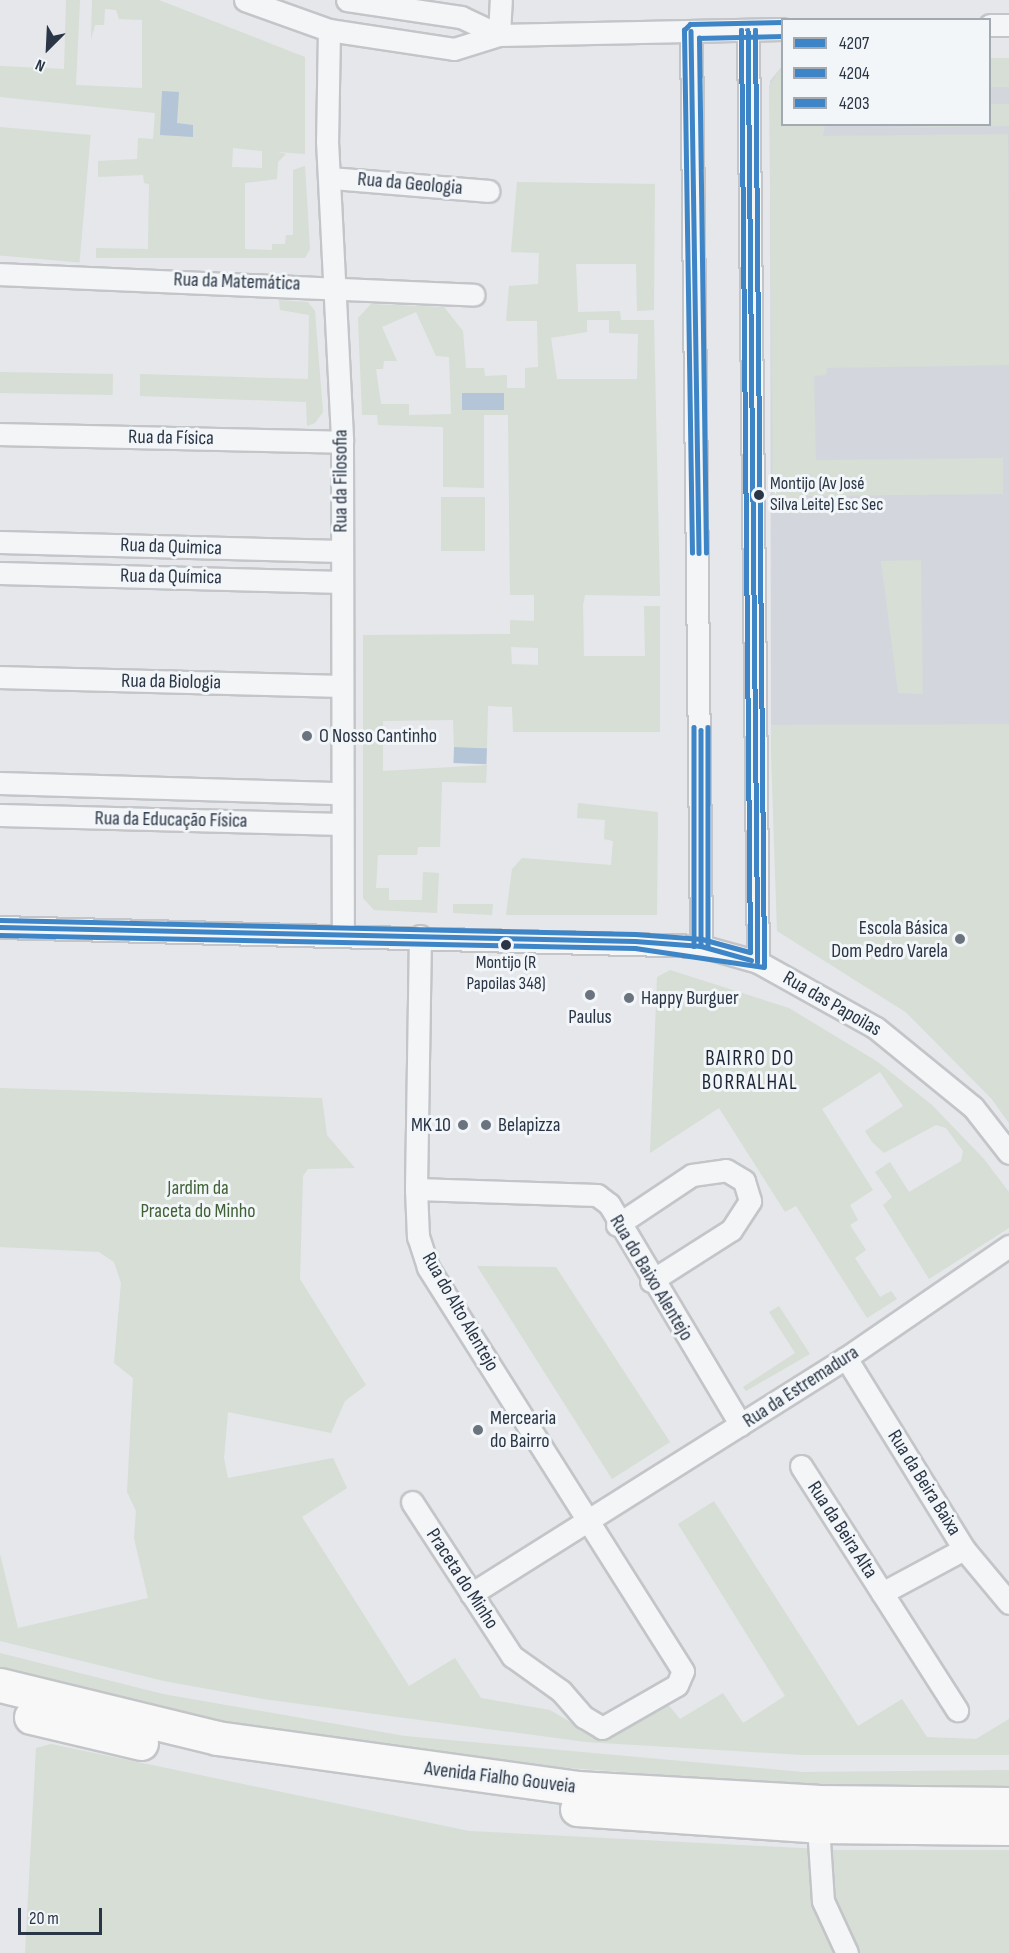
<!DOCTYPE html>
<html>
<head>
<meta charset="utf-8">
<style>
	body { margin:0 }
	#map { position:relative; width:1009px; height:1953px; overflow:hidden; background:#e5e7ea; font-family:"Sofia Sans Condensed",sans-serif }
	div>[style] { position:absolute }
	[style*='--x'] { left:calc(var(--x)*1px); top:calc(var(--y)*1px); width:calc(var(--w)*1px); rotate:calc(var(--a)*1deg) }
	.built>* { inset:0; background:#d3d7dd }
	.green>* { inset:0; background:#d6ded5; transform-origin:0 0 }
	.water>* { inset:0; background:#b3c5d6; transform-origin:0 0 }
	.roads { filter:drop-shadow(2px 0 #c3c5c8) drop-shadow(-2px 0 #c3c5c8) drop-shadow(0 2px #c3c5c8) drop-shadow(0 -2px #c3c5c8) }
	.street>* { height:21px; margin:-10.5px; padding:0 10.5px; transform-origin:10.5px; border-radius:10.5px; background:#f4f5f7 }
	.primary>* { height:33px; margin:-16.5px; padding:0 16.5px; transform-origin:16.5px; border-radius:16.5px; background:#f8f8f8 }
	.bus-1>* { height:4.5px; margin:-2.25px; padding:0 2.25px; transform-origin:2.25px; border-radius:2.25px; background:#3d85c6 }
	.bus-2>* { height:4.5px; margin:-2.25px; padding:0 2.25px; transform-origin:2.25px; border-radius:2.25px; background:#3d85c6 }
	.bus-3>* { height:4.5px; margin:-2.25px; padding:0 2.25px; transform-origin:2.25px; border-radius:2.25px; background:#3d85c6 }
	.dots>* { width:16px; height:16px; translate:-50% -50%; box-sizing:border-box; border:3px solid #f3f6f9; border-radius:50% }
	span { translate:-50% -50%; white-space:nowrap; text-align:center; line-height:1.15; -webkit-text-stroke:6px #f3f6f9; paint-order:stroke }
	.bus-label { font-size:18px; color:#2a3545 }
	.left { translate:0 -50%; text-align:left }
	.street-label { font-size:20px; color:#2a3545 }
	.poi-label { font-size:20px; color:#2a3545 }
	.right { translate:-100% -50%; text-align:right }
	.park-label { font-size:20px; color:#406136 }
	.neighbourhood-label { font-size:21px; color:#1c2636; letter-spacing:1.5px }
	.legend { position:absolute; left:781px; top:18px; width:210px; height:108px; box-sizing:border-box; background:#f3f6f9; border:2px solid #a3a9b1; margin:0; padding:8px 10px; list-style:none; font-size:18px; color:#2a3545 }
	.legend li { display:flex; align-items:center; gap:12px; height:30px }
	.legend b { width:30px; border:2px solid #a3a9b1 }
	.north { position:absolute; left:18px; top:18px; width:60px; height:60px; -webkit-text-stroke:4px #f3f6f9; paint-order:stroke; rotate:204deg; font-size:16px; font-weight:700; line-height:24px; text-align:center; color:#2a3545 }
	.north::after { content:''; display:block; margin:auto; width:21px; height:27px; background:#2a3545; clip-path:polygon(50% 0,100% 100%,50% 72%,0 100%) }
	.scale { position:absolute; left:18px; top:1908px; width:84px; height:27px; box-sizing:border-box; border:3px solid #2a3545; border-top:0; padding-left:8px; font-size:18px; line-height:21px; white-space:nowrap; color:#2a3545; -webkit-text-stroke:4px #f3f6f9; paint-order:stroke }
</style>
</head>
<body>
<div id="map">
	<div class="built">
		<i style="clip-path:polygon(990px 58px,1009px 58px,1009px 1123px,992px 1099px,907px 1013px,771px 754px,770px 81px,782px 66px,782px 124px,990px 124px)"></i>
	</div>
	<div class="green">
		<i style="clip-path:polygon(evenodd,66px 0,80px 0,76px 85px,142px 88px,142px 20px,119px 19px,116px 10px,105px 9px,104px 25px,95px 25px,91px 40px,92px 0,159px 0,305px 57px,305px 154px,277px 152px,286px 154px,278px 162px,277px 179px,245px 183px,245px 249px,272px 250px,272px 244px,285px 244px,286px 235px,293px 235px,293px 170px,305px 166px,310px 249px,305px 258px,96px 258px,96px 248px,148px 249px,149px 184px,144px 183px,143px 175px,98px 177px,98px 161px,137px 159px,138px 138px,153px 139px,155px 113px,0 97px,0 66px,64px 69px,66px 0,233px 148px,262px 151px,262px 168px,232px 167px,233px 148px)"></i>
		<i style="left:990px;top:58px;width:19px;height:29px"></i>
		<i style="clip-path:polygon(782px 66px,782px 124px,825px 125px,823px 136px,1008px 134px,1009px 365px,827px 368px,826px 375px,814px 376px,816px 460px,1003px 458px,1003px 494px,806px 496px,799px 514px,773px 508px,769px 86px)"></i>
		<i style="clip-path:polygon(990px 104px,1009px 104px,1009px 126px,875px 128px,990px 124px)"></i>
		<i style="left:0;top:127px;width:91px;height:128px;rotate:5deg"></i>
		<i style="clip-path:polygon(evenodd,517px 182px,655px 184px,654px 310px,637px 311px,636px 264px,576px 264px,578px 312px,620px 311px,621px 320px,654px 320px,660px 596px,585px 595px,583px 605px,584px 656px,645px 656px,644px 606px,660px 606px,660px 732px,513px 732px,512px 707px,488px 706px,487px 748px,454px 747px,453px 720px,383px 721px,383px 771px,487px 765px,486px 783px,442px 782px,440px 847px,418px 847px,417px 855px,378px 855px,376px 888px,389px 888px,389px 900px,422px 900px,423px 872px,439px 873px,437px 913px,374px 910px,363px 898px,363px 635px,510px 634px,510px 620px,534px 621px,534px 595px,510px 595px,508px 415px,484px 415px,484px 488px,443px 487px,443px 427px,378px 425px,377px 415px,362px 415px,358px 318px,371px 304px,444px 307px,463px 331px,466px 368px,484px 368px,485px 376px,507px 375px,507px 388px,525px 388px,525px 368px,538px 367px,537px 321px,506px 321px,509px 286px,538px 284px,539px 253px,511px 252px,517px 182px,416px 312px,436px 356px,449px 357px,451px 414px,409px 415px,409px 404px,381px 404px,376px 369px,383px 369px,384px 361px,397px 361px,382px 327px,416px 312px,517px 182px,587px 320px,609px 320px,609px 333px,638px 334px,637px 379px,557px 379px,551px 338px,587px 332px,587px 320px,517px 182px,511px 647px,538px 648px,538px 665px,512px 664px,511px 647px)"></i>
		<i style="clip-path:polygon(279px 300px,308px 302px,315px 311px,323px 412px,315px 423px,307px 426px,306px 402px,140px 396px,140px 374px,308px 379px,309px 315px,280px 310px)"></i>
		<i style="left:0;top:372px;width:113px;height:21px;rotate:1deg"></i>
		<i style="left:441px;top:497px;width:44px;height:54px"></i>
		<i style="clip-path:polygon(921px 560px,923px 694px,898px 693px,881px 561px)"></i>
		<i style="clip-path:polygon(1009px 724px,1009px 1123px,992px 1099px,907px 1013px,777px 931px,771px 754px,771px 725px)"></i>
		<i style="clip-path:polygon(578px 803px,658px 812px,657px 915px,506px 915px,512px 869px,522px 858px,611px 865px,613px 841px,604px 839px,605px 820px,577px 818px)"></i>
		<i style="clip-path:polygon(453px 904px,493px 904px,492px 915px,453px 913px)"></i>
		<i style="clip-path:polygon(670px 970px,789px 1008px,878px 1062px,932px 1105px,984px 1159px,1009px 1192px,1009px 1228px,929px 1279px,883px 1205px,892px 1197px,875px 1172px,890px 1162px,909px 1192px,961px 1161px,963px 1151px,946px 1128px,936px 1125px,884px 1153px,872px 1142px,865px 1131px,903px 1106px,880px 1072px,822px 1109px,873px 1190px,850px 1205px,858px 1220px,850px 1225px,866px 1250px,855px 1258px,880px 1297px,891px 1291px,897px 1299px,867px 1318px,796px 1206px,785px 1212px,719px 1108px,650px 1153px,657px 977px)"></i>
		<i style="clip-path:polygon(0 1088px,322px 1098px,327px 1135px,355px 1168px,308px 1169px,303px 1176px,300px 1279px,366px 1385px,345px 1401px,331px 1433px,228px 1412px,224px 1458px,228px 1478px,333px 1458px,347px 1488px,302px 1517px,409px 1686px,455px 1658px,481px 1698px,550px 1710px,602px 1741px,666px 1702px,680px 1719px,723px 1693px,743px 1723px,785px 1696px,678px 1524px,714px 1501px,858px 1726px,902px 1699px,927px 1737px,976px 1739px,1009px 1719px,1009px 1755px,803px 1755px,586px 1742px,263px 1699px,164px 1681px,0 1641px,0 1554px,18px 1628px,148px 1598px,134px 1538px,136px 1511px,127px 1492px,133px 1378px,114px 1363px,121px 1283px,114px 1262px,99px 1252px,0 1247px)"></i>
		<i style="clip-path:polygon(477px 1266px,556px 1267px,670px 1442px,612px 1479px)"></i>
		<i style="clip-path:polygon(779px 1306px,810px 1354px,746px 1391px,743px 1387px,795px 1353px,769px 1312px)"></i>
		<i style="clip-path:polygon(0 1653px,163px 1694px,405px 1736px,803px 1772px,1009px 1770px,1009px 1791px,828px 1788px,453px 1759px,173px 1714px,0 1671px)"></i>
		<i style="clip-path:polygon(51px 1744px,469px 1831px,839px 1850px,1009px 1850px,1009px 1953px,25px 1953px,36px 1748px)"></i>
	</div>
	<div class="water">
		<i style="clip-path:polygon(162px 91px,179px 92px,177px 123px,193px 125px,193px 137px,160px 135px)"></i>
		<i style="left:462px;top:393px;width:42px;height:17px"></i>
		<i style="left:454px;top:747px;width:33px;height:16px;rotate:2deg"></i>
	</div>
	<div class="roads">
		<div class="street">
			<i style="--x:245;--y:0;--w:89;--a:19.7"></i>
			<i style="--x:329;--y:30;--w:126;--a:8.6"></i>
			<i style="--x:454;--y:49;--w:47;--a:-17.3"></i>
			<i style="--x:499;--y:35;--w:283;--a:-1.2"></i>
			<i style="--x:347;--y:0;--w:115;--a:8.5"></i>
			<i style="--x:461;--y:17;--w:42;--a:25.3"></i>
			<i style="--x:990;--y:25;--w:19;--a:0"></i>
			<i style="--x:329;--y:30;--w:111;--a:91"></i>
			<i style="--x:327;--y:141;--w:301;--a:87.1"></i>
			<i style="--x:342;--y:442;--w:491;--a:89.9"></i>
			<i style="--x:748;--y:30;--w:932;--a:89.39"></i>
			<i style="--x:691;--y:31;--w:915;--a:89.37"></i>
			<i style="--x:499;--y:35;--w:35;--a:-87"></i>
			<i style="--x:331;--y:178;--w:158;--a:4.7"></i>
			<i style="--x:0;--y:274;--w:474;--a:2.5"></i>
			<i style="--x:0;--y:434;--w:342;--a:1.3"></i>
			<i style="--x:0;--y:542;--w:341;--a:1.5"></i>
			<i style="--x:0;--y:573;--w:342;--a:1.5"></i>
			<i style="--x:0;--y:677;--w:342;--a:1.5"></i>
			<i style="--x:0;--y:783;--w:342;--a:1.7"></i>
			<i style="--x:0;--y:815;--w:342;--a:1.5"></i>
			<i style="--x:0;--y:927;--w:701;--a:1.55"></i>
			<i style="--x:701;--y:946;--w:59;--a:15.7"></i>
			<i style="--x:758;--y:962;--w:135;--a:29.2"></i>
			<i style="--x:876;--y:1028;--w:125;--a:39.2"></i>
			<i style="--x:973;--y:1107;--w:58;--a:52"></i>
			<i style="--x:416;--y:1189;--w:181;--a:1.9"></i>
			<i style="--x:597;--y:1195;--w:15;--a:37"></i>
			<i style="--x:609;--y:1204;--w:257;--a:59.2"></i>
			<i style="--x:617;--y:1225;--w:90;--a:-33.7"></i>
			<i style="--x:692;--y:1175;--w:34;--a:-8"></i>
			<i style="--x:726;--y:1170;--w:21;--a:31"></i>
			<i style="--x:744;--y:1181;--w:21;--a:73"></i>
			<i style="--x:750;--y:1201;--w:35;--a:123"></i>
			<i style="--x:731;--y:1230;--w:95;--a:147.5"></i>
			<i style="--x:846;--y:1358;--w:225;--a:58.3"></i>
			<i style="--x:964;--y:1549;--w:70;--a:50.2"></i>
			<i style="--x:801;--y:1466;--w:290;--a:57.4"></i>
			<i style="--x:412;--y:1502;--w:184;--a:57"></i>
			<i style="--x:512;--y:1656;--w:60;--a:35.5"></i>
			<i style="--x:561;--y:1691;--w:35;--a:49"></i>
			<i style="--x:584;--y:1717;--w:21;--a:31"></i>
			<i style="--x:602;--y:1728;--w:86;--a:-29.8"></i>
			<i style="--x:677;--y:1685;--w:15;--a:-67"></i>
			<i style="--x:683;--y:1671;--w:478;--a:-122.3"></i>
			<i style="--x:428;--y:1267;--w:32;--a:-108"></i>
			<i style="--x:418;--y:1237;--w:48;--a:-92.4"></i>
			<i style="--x:416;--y:1189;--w:253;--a:-89.1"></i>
			<i style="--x:882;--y:1593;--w:93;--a:-28.2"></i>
			<i style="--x:471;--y:1594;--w:443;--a:-32.2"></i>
			<i style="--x:846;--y:1358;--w:198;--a:-34.5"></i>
			<i style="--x:818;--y:1826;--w:75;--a:86.2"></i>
			<i style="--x:823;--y:1901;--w:57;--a:65.2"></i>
		</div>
		<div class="primary">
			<i style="--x:0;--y:1685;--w:223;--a:13.7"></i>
			<i style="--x:217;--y:1738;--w:363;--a:7.9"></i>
			<i style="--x:577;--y:1788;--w:240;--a:3.3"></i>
			<i style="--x:817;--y:1802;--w:192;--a:0.6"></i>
			<i style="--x:31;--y:1717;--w:113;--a:13.3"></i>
			<i style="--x:577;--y:1809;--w:242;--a:4"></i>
			<i style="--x:818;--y:1826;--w:191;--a:0.6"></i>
		</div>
	</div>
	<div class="bus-1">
		<i style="--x:748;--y:30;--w:932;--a:89.39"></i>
		<i style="--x:691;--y:31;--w:522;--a:89.12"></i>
		<i style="--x:701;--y:730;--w:216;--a:90"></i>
		<i style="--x:0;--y:927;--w:635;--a:1.26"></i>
		<i style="--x:635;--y:941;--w:66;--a:4.3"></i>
		<i style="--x:701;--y:946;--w:52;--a:15.6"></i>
	</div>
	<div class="bus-2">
		<i style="--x:706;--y:553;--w:515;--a:-90.78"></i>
		<i style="--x:699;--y:38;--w:83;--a:-1.4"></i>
		<i style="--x:694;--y:727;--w:219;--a:90"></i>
		<i style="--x:0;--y:935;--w:635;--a:1.17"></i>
		<i style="--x:635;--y:948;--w:130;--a:8.4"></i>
		<i style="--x:764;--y:967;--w:937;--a:-90.55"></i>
	</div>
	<div class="bus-3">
		<i style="--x:692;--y:553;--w:523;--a:-90.88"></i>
		<i style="--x:684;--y:30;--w:8;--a:-45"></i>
		<i style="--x:690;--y:24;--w:92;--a:-1.2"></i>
		<i style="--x:708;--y:727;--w:219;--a:90"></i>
		<i style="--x:0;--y:920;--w:635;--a:1.26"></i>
		<i style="--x:635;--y:934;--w:67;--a:4.3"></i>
		<i style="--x:702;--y:939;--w:50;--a:15.2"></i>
		<i style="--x:750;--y:952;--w:922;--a:-90.56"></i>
	</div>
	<div class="dots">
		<i style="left:759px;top:495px;background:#2a3545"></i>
		<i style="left:307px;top:736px;background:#6b737f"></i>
		<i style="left:960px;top:939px;background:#6b737f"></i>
		<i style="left:506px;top:945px;background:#2a3545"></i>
		<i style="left:590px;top:995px;background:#6b737f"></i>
		<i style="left:629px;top:998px;background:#6b737f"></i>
		<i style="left:463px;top:1125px;background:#6b737f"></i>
		<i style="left:486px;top:1125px;background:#6b737f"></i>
		<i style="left:478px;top:1430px;background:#6b737f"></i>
	</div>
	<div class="bus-label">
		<span class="left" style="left:770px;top:495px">Montijo (Av José<br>Silva Leite) Esc Sec</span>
		<span style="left:506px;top:974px">Montijo (R<br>Papoilas 348)</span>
	</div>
	<div class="street-label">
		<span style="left:410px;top:184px;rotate:5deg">Rua da Geologia</span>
		<span style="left:237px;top:282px;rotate:2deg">Rua da Matemática</span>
		<span style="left:171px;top:438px;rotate:1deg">Rua da Física</span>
		<span style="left:341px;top:481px;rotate:-90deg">Rua da Filosofia</span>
		<span style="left:171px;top:547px;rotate:2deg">Rua da Quimica</span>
		<span style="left:171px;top:577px;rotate:1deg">Rua da Química</span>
		<span style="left:171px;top:682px;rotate:1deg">Rua da Biologia</span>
		<span style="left:171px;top:820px;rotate:1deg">Rua da Educação Física</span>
		<span style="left:832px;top:1004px;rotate:30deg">Rua das Papoilas</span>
		<span style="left:651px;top:1278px;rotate:59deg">Rua do Baixo Alentejo</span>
		<span style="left:460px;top:1312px;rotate:60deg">Rua do Alto Alentejo</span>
		<span style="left:801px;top:1387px;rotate:-33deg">Rua da Estremadura</span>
		<span style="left:924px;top:1483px;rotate:58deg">Rua da Beira Baixa</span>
		<span style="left:842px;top:1530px;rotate:57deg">Rua da Beira Alta</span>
		<span style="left:462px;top:1579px;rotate:57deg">Praceta do Minho</span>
		<span style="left:500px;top:1778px;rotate:7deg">Avenida Fialho Gouveia</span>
	</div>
	<div class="poi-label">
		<span class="left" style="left:319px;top:736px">O Nosso Cantinho</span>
		<span class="right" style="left:948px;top:940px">Escola Básica<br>Dom Pedro Varela</span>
		<span class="left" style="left:641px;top:998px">Happy Burguer</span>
		<span style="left:590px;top:1017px">Paulus</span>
		<span class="right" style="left:451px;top:1125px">MK 10</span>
		<span class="left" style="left:498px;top:1125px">Belapizza</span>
		<span class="left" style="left:490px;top:1430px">Mercearia<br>do Bairro</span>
	</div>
	<div class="park-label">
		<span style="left:198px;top:1200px">Jardim da<br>Praceta do Minho</span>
	</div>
	<div class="neighbourhood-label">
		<span style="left:750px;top:1071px">BAIRRO DO<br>BORRALHAL</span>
	</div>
	<ul class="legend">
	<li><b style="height:8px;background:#3d85c6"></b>4207</li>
	<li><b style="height:8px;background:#3d85c6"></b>4204</li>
	<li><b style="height:8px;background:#3d85c6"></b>4203</li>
	</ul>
	<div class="north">N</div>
	<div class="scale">20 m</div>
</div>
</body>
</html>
